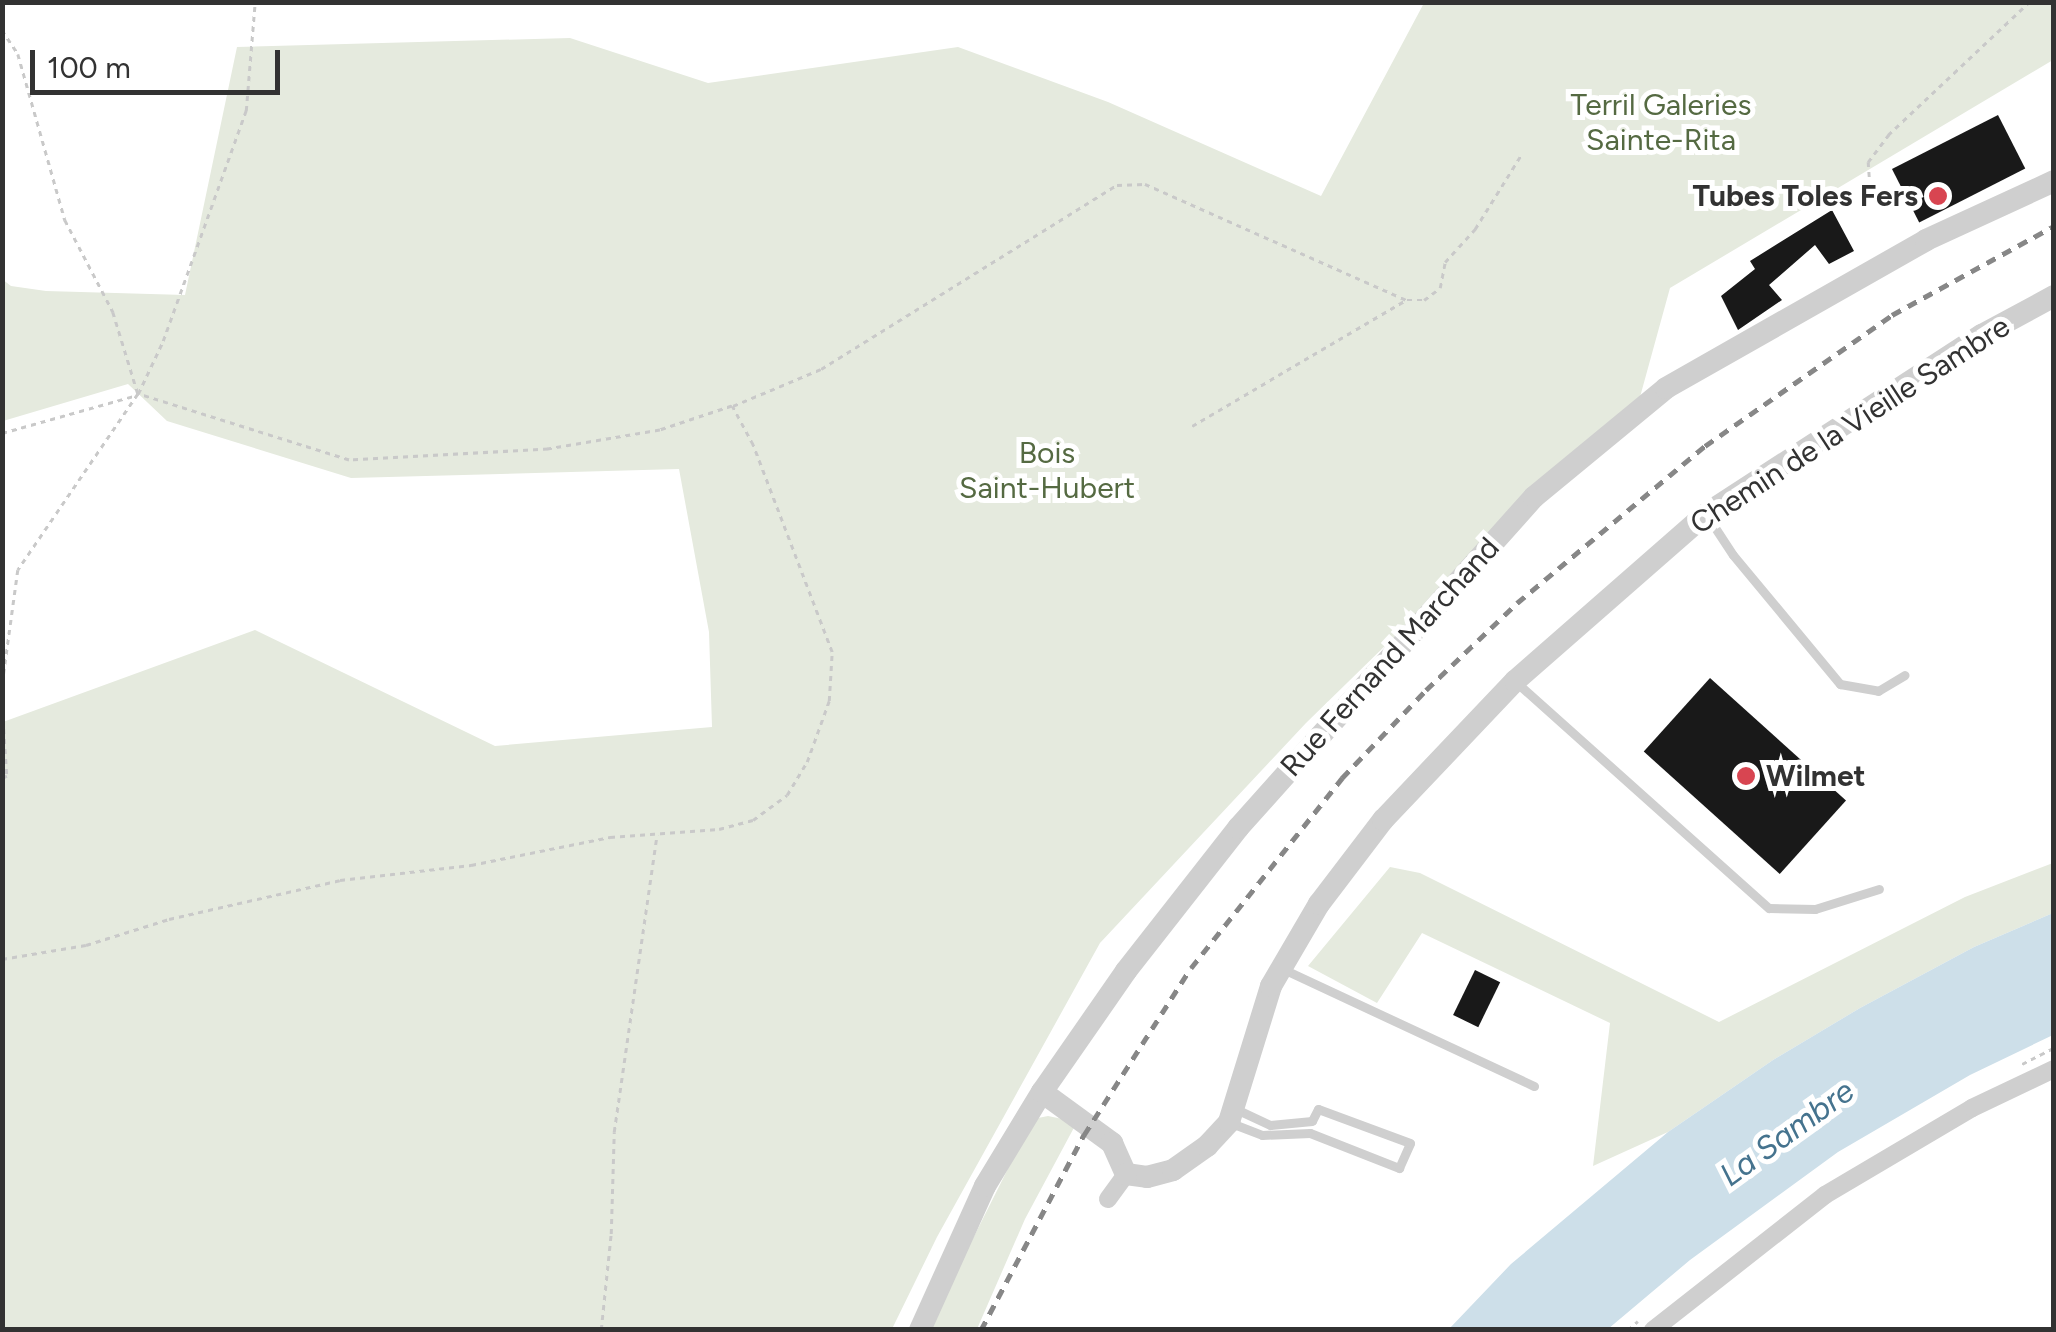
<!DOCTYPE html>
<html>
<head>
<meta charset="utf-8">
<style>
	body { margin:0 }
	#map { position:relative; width:2056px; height:1332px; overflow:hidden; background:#fff; font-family:Figtree,sans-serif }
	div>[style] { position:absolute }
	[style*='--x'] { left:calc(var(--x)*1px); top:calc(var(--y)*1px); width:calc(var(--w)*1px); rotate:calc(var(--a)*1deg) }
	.green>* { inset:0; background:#e5eade }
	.water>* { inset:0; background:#cddfe9 }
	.building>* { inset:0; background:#191919; transform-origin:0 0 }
	.path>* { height:2.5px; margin-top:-1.25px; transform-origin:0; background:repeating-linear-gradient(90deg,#c9c9c9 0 5px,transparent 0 10px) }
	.service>* { height:9px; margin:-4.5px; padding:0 4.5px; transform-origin:4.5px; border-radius:4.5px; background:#cfcfcf }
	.minor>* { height:18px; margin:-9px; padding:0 9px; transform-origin:9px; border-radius:9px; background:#cfcfcf }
	.tertiary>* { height:22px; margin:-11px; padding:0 11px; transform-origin:11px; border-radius:11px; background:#cfcfcf }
	.rail>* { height:5px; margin-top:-2.5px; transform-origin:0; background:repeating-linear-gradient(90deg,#878787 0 10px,transparent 0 18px) }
	.dots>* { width:28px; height:28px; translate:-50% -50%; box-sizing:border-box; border:5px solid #fff; border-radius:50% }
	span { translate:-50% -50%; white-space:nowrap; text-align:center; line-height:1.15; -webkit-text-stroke:10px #fff; paint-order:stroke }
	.park-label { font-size:30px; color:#556a42 }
	.poi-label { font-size:30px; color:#323232; font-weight:700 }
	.right { translate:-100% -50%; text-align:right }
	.left { translate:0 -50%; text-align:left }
	.street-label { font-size:30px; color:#323232 }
	.water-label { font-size:32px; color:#45738e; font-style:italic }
	.frame { position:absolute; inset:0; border:5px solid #323232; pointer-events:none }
	.scale { position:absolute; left:30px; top:50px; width:250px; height:45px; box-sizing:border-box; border:5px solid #323232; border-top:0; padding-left:12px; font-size:30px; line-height:35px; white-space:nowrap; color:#323232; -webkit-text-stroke:8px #fff; paint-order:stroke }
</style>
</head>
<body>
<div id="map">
	<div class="green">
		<i style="clip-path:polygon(1424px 3px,2053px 3px,2053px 60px,1670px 288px,1640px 397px,1306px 723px,1100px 943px,937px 1237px,892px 1329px,3px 1329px,3px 722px,255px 630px,495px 746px,712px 727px,709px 632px,679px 469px,351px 478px,167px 421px,128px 384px,3px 421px,2px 279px,11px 286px,46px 291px,185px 295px,237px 47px,570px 38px,708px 83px,958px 47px,1108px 102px,1321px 196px)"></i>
		<i style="clip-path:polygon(2053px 863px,2053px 913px,1974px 947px,1860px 1008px,1773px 1060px,1668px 1132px,1593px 1166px,1610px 1023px,1422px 933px,1377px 1003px,1308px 966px,1390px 867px,1420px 873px,1719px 1022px,1965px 897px)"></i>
		<i style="clip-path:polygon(1048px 1116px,1077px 1122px,1025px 1219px,977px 1329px,927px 1330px,1033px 1119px)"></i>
	</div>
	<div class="water">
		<i style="clip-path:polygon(2053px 913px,2053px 1035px,1970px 1075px,1838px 1152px,1690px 1260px,1608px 1329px,1449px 1329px,1511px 1264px,1668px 1132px,1773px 1060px,1860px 1008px,1974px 947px)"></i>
	</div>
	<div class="building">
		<i style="left:1998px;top:115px;width:60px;height:119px;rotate:63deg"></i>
		<i style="clip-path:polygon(1832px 210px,1854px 251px,1829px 264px,1815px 245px,1769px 285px,1782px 300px,1738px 330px,1721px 296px,1755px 269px,1750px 261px)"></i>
		<i style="left:1710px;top:678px;width:183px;height:99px;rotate:42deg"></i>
		<i style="left:1475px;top:970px;width:28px;height:50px;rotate:26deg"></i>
	</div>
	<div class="path">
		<i style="--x:2;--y:30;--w:29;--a:56"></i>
		<i style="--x:18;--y:54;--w:173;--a:74.2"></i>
		<i style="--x:65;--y:220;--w:104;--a:62.4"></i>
		<i style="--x:113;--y:312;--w:86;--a:73"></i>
		<i style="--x:138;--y:394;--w:213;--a:124.3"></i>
		<i style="--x:18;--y:570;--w:118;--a:97.8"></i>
		<i style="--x:1869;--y:177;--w:15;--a:-94"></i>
		<i style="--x:1868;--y:162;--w:34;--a:-53"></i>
		<i style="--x:1888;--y:135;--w:194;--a:-43.3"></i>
		<i style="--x:733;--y:406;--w:95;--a:-22.8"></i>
		<i style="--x:821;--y:369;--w:349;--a:-31.9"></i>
		<i style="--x:1117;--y:185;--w:28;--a:-2"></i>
		<i style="--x:1145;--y:184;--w:287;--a:23.9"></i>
		<i style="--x:1407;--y:300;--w:17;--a:0"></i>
		<i style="--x:1424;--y:300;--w:20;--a:-37"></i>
		<i style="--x:1440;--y:288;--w:26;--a:-79"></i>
		<i style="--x:1445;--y:262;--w:45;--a:-47.7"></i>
		<i style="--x:1475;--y:229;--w:87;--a:-58.1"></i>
		<i style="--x:1192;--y:426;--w:248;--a:-30.5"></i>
		<i style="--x:2;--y:433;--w:140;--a:-15.7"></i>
		<i style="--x:2;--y:699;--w:77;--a:86.3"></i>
		<i style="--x:7;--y:776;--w:6;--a:149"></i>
		<i style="--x:2;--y:959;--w:85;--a:-9.5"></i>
		<i style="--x:86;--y:945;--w:87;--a:-17.4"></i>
		<i style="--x:169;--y:919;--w:175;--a:-12.8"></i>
		<i style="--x:340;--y:880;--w:132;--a:-6.5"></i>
		<i style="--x:471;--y:865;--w:142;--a:-11.4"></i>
		<i style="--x:610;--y:837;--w:109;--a:-4.2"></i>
		<i style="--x:719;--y:829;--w:35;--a:-15"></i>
		<i style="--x:753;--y:820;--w:42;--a:-36.3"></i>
		<i style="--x:787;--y:795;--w:39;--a:-59"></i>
		<i style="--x:807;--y:762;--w:65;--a:-70.2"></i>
		<i style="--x:829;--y:701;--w:49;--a:-86.5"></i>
		<i style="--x:832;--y:652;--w:222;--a:-110.9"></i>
		<i style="--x:753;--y:445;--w:44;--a:-118.3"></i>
		<i style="--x:732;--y:406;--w:76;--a:161.6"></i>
		<i style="--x:660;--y:430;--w:114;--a:170.4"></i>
		<i style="--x:548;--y:449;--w:199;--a:176.8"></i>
		<i style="--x:349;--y:460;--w:221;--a:-162.6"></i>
		<i style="--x:138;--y:394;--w:59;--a:-64.7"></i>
		<i style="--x:163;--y:341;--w:245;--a:-70.2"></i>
		<i style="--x:246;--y:111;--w:109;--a:-85.3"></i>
		<i style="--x:2022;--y:1064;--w:36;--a:-27"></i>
		<i style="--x:601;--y:1330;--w:97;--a:-84.1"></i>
		<i style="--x:611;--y:1234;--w:102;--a:-88.3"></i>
		<i style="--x:614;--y:1132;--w:300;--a:-81.8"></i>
		<i style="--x:1628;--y:1330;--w:13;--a:-42"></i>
	</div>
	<div class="service">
		<i style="--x:1708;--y:517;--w:45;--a:56.7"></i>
		<i style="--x:1733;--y:555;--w:168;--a:50.3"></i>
		<i style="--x:1840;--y:684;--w:39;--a:10"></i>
		<i style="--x:1878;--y:691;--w:31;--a:-31"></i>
		<i style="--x:1517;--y:683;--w:338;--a:41.8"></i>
		<i style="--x:1769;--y:908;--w:46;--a:1.2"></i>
		<i style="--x:1815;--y:909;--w:67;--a:-17.4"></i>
		<i style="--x:1283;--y:969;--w:277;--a:25"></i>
		<i style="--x:1231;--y:1123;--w:33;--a:21"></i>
		<i style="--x:1262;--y:1135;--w:48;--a:-2.4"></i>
		<i style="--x:1310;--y:1133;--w:96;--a:21.5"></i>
		<i style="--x:1399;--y:1168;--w:27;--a:-66"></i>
		<i style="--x:1410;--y:1143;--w:98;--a:-159.7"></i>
		<i style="--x:1318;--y:1109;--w:13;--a:117"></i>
		<i style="--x:1312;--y:1121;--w:42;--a:174.6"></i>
		<i style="--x:1270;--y:1125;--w:38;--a:-155"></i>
	</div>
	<div class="minor">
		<i style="--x:1108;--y:1199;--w:31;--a:-54"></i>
		<i style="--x:1653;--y:1330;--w:219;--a:-38.1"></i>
		<i style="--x:1825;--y:1195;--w:171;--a:-30.6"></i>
		<i style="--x:1972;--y:1108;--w:91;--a:-25.4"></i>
	</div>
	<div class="tertiary">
		<i style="--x:1042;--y:1092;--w:87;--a:36.1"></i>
		<i style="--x:1112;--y:1143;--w:34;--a:66"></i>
		<i style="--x:1126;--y:1174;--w:21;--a:8"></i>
		<i style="--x:1147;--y:1177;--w:27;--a:-15"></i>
		<i style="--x:1173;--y:1170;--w:42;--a:-35.2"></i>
		<i style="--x:1207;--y:1146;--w:33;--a:-47"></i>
		<i style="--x:1229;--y:1122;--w:142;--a:-72.8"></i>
		<i style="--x:1271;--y:986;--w:95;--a:-59.7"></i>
		<i style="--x:1319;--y:904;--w:106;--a:-52.7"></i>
		<i style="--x:1383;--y:820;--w:192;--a:-46.5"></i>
		<i style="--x:1515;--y:681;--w:254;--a:-41.2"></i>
		<i style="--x:1706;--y:514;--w:329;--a:-33"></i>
		<i style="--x:1982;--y:335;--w:82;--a:-28.4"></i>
		<i style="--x:920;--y:1330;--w:158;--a:-65.7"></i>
		<i style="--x:985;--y:1186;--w:110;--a:-58.8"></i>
		<i style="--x:1042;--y:1092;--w:147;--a:-55.2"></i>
		<i style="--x:1126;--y:971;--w:182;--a:-51.9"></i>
		<i style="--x:1238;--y:828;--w:444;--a:-48.2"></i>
		<i style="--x:1534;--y:497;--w:171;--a:-39.5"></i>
		<i style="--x:1666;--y:388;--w:299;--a:-29.6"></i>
		<i style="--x:1926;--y:240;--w:141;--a:-24.7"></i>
	</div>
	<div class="rail">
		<i style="--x:981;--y:1330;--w:221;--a:-62.2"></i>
		<i style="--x:1084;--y:1135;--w:198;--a:-57.4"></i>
		<i style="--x:1191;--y:968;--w:243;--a:-51.5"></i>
		<i style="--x:1342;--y:778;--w:122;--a:-46.3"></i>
		<i style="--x:1426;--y:690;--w:126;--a:-43.7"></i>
		<i style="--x:1517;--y:603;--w:245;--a:-39.9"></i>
		<i style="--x:1705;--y:446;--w:228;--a:-35"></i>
		<i style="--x:1892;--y:315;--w:185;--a:-28.8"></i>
	</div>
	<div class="dots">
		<i style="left:1938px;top:196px;background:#d84551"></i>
		<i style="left:1746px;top:776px;background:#d84551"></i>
	</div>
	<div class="park-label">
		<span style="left:1661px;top:122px">Terril Galeries<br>Sainte-Rita</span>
		<span style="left:1047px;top:470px">Bois<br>Saint-Hubert</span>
	</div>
	<div class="poi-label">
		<span class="right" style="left:1918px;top:196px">Tubes Toles Fers</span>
		<span class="left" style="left:1766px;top:776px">Wilmet</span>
	</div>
	<div class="street-label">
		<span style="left:1850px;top:425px;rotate:-33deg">Chemin de la Vieille Sambre</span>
		<span style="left:1390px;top:657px;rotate:-48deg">Rue Fernand Marchand</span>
	</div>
	<div class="water-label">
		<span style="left:1787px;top:1133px;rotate:-36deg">La Sambre</span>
	</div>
	<div class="frame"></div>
	<div class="scale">100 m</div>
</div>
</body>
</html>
